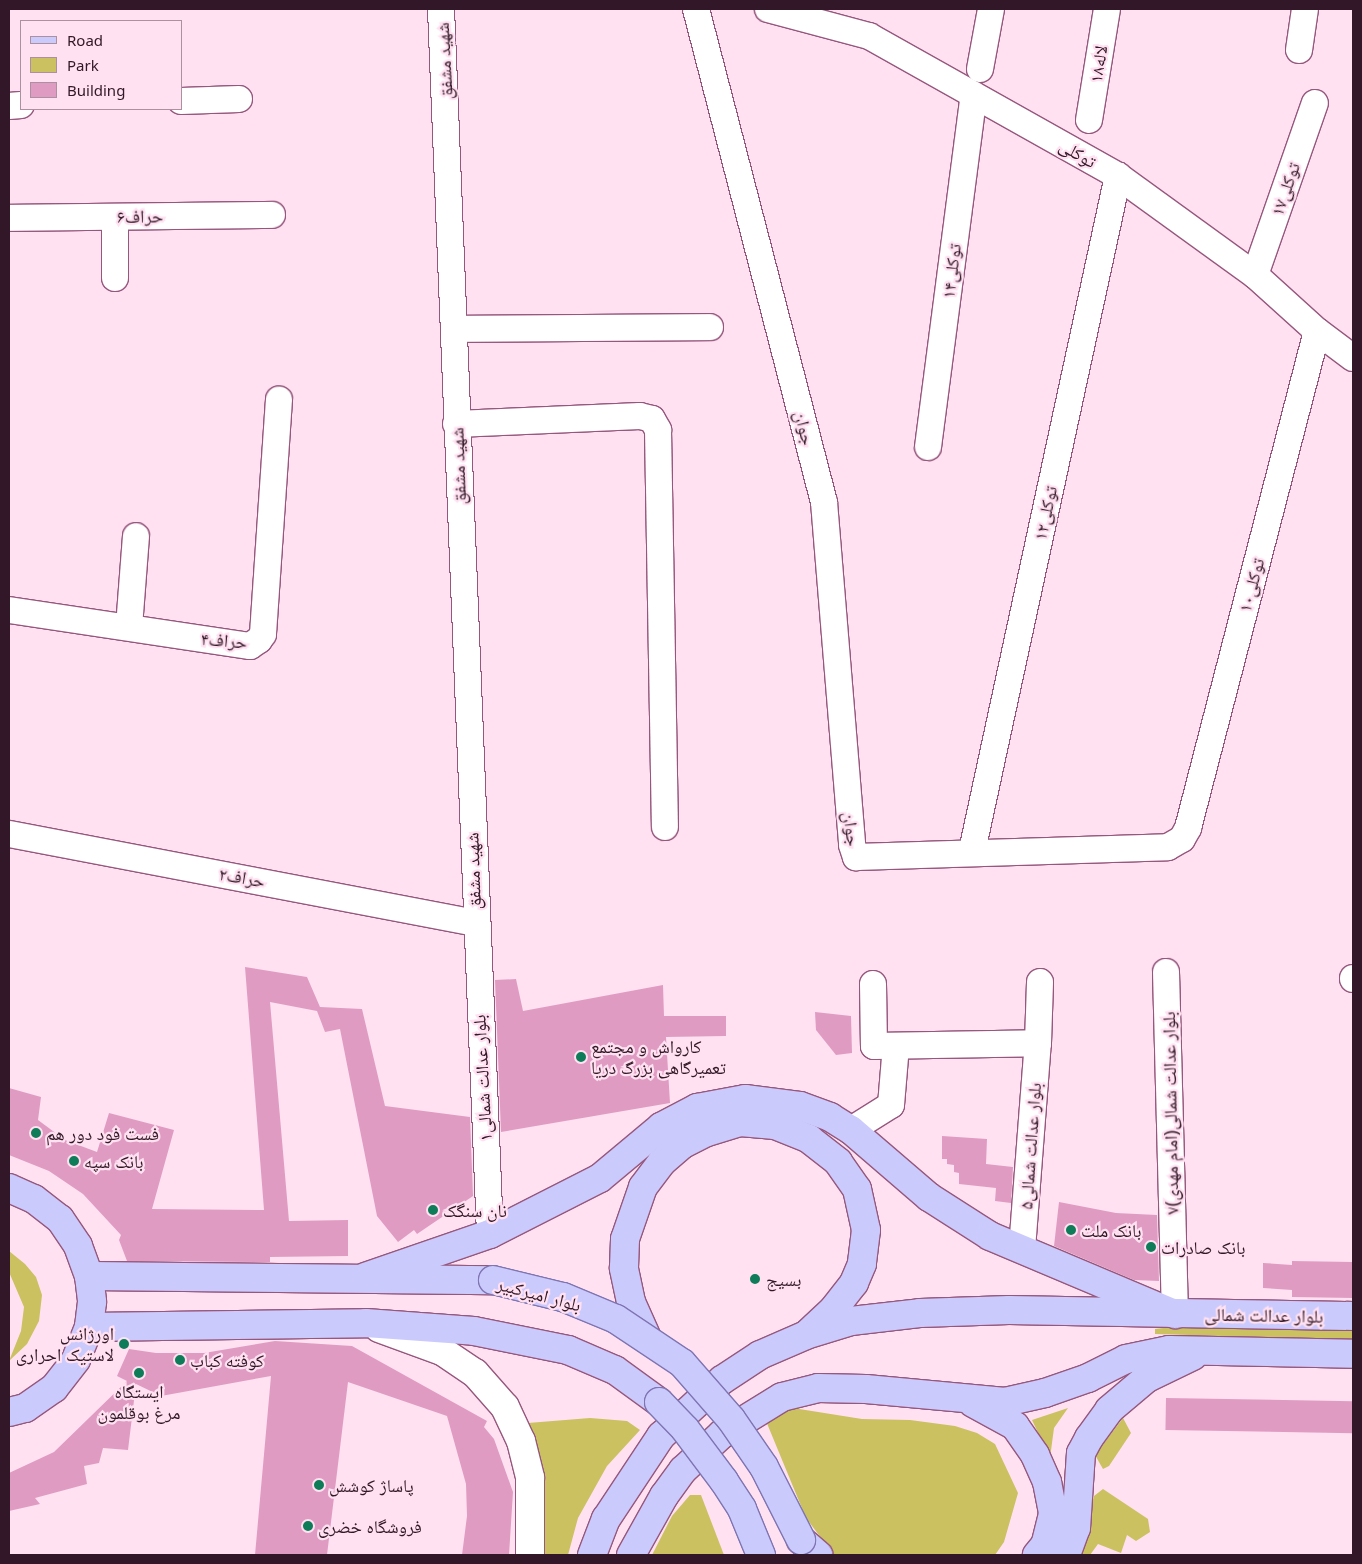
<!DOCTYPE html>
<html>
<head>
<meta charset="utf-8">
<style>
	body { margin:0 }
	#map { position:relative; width:1362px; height:1564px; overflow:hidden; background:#ffe1f1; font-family:"Noto Sans","Noto Naskh Arabic",sans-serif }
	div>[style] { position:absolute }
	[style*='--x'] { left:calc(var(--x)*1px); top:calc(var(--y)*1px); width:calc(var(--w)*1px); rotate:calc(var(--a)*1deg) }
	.green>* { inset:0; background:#cbc160 }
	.building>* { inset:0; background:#e09bc3; transform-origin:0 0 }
	.roads { filter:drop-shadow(1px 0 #96577d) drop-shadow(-1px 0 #96577d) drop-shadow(0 1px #96577d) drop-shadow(0 -1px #96577d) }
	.minor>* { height:26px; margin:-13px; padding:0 13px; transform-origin:13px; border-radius:13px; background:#fff }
	.secondary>* { height:28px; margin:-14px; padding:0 14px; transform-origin:14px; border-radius:14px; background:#fff }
	.primary>* { height:28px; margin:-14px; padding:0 14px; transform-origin:14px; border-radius:14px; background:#cbcafd }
	.bridges { filter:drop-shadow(1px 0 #7e75b1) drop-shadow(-1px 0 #7e75b1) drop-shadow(0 1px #7e75b1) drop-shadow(0 -1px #7e75b1) }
	.primary-bridge>* { height:28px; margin:-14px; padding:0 14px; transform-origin:14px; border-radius:14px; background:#cbcafd }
	.dots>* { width:14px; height:14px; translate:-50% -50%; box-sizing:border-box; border:2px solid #ffe1f1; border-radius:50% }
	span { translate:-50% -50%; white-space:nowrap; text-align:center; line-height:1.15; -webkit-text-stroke:4.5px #ffe1f1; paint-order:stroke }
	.street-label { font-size:18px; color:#311727 }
	.poi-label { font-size:18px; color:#311727 }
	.left { translate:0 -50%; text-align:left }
	.right { translate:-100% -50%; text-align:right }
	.frame { position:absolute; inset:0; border:10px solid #311727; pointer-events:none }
	.legend { position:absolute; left:20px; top:20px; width:162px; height:90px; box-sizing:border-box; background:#ffe1f1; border:1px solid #ad90a0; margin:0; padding:6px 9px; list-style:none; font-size:15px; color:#311727 }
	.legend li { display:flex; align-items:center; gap:10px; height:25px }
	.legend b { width:25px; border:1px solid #ad90a0 }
</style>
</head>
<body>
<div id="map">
	<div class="green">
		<i style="clip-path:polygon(9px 1251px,25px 1264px,36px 1277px,42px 1295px,39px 1321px,27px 1344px,9px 1361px,21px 1331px,24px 1307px,9px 1272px)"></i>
		<i style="clip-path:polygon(1197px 1324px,1353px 1328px,1353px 1340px,1155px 1334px,1155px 1329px)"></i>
		<i style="clip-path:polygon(793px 1408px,862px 1419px,910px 1420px,955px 1426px,977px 1433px,995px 1444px,1018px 1493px,1004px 1542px,995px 1555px,834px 1555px,806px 1518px,766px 1421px)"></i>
		<i style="clip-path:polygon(1068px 1408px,1054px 1428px,1050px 1458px,1032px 1420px)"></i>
		<i style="clip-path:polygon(590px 1418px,627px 1421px,640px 1430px,607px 1466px,578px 1518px,568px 1555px,538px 1555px,541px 1481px,528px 1423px)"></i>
		<i style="clip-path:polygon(1123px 1418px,1131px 1433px,1109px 1466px,1103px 1469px,1095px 1455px)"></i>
		<i style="clip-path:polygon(1103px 1489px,1148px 1519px,1150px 1532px,1136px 1541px,1127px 1535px,1121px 1553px,1098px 1544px,1090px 1555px,1077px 1555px,1094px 1496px)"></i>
		<i style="clip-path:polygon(690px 1495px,701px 1495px,724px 1555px,652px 1555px,672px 1516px)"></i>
	</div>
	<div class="building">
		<i style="clip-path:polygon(245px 967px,307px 977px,320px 1007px,362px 1009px,385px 1106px,470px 1117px,473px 1196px,417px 1234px,414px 1230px,398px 1242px,377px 1216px,340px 1029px,325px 1032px,317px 1011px,270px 1002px,289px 1221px,348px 1220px,348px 1256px,270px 1257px,270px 1262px,127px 1261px,119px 1240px,121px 1235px,83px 1194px,49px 1171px,9px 1155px,9px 1088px,41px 1097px,38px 1120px,65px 1140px,97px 1152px,109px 1113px,174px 1130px,152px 1209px,264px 1210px)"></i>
		<i style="clip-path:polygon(516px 979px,523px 1011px,663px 985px,664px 1016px,726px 1016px,726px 1036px,666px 1037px,670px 1103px,501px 1132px,495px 980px)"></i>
		<i style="clip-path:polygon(815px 1012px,851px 1016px,852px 1053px,836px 1055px,816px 1030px)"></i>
		<i style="clip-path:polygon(942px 1136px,987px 1139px,986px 1164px,1013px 1167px,1011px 1203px,995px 1201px,996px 1188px,959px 1184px,959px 1173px,954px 1172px,954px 1165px,947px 1164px,947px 1159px,942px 1159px)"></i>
		<i style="clip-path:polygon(1059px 1202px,1116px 1213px,1157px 1215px,1159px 1281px,1134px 1280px,1054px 1246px)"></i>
		<i style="clip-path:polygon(1292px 1261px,1353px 1262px,1353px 1298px,1292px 1297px,1292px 1290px,1263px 1288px,1263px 1263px,1292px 1265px)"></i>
		<i style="clip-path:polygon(275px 1341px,352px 1346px,487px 1421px,484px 1427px,494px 1439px,513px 1492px,509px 1555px,462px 1555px,467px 1516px,466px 1484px,447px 1416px,348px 1382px,327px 1555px,255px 1555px,271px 1376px,161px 1396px,136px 1384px,128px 1450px,103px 1448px,99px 1463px,84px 1466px,87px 1484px,35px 1498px,40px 1504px,9px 1511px,9px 1473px,54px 1452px,127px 1381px,117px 1376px,129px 1349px,156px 1353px,204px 1353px)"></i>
		<i style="left:1166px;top:1398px;width:187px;height:32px;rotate:1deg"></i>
	</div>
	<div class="roads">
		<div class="minor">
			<i style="--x:441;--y:9;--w:1226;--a:87.71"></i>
			<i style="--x:696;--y:9;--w:509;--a:75.45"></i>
			<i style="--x:824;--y:502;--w:344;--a:85.3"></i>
			<i style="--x:852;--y:845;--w:13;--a:72"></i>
			<i style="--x:856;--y:857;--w:312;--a:-1.8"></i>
			<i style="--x:1168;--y:847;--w:16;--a:-30"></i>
			<i style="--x:1182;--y:839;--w:13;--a:-61"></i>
			<i style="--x:1188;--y:828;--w:513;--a:-75.45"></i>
			<i style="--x:768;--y:9;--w:105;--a:15"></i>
			<i style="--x:869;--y:36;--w:286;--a:29.3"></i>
			<i style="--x:1118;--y:176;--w:169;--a:35.9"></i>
			<i style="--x:1255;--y:275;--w:84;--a:42.1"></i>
			<i style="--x:1317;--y:331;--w:45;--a:36.9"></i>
			<i style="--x:1299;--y:50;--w:41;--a:-81.7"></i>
			<i style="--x:980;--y:69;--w:61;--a:-79.6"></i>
			<i style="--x:181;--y:101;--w:58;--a:-2"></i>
			<i style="--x:9;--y:106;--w:12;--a:-5"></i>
			<i style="--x:1089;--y:120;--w:112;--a:-80.8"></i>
			<i style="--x:115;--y:217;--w:61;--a:90"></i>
			<i style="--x:9;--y:218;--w:263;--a:-0.7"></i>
			<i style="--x:1255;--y:275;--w:182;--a:-70.8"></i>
			<i style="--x:454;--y:329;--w:256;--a:-0.4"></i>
			<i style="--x:456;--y:424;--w:184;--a:-2.5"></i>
			<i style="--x:640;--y:416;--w:12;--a:14"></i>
			<i style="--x:652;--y:419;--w:13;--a:61"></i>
			<i style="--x:658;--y:430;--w:397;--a:89"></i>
			<i style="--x:928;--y:447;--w:355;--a:-82.6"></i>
			<i style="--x:9;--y:610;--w:244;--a:8.5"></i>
			<i style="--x:250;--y:646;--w:11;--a:-34"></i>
			<i style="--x:259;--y:640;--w:7;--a:-56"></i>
			<i style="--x:263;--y:634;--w:235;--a:-86.1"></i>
			<i style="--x:129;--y:627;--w:91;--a:-85.6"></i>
			<i style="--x:9;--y:834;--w:474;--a:10.8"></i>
			<i style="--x:972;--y:851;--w:691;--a:-77.8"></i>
			<i style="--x:1166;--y:972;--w:342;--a:88.5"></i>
			<i style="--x:1353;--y:979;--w:1;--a:-90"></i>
			<i style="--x:873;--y:984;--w:62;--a:89.1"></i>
			<i style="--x:874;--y:1046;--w:164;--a:-1"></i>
			<i style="--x:851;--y:1130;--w:47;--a:-32"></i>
			<i style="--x:891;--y:1105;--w:59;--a:-85.2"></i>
			<i style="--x:1022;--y:1249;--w:207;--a:-85.6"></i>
			<i style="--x:1038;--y:1043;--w:61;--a:-88.1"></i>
		</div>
		<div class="secondary">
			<i style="--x:379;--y:1328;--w:67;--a:20.1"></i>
			<i style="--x:442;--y:1351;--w:40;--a:34"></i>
			<i style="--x:475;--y:1373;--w:45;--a:48.6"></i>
			<i style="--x:505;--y:1407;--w:38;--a:65"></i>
			<i style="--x:521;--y:1441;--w:38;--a:76"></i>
			<i style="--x:530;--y:1478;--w:77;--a:90"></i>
		</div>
		<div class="primary">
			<i style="--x:9;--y:1188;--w:27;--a:24"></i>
			<i style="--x:34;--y:1199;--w:33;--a:38"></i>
			<i style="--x:60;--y:1219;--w:32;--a:56"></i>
			<i style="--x:78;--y:1246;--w:32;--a:70"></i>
			<i style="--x:89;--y:1276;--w:26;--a:83"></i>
			<i style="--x:92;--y:1302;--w:25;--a:97"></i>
			<i style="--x:89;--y:1327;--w:35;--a:112"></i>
			<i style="--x:76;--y:1360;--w:36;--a:128"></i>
			<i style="--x:54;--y:1388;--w:35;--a:145"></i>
			<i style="--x:25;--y:1408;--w:16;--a:166"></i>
			<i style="--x:89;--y:1276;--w:404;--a:0.6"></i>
			<i style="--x:365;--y:1277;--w:132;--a:-19"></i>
			<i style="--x:490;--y:1234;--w:123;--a:-27"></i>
			<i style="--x:600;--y:1178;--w:80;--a:-39.9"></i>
			<i style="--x:661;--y:1127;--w:41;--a:-27.8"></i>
			<i style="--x:697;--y:1108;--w:49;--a:-10.6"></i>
			<i style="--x:745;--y:1099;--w:55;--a:7.3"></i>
			<i style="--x:800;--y:1106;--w:32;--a:20"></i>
			<i style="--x:830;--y:1117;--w:25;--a:32"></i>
			<i style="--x:851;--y:1130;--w:103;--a:40.7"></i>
			<i style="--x:929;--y:1197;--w:72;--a:32.6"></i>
			<i style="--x:990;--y:1236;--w:201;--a:22.9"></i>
			<i style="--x:89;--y:1327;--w:277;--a:-0.8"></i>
			<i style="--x:366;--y:1323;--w:108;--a:4.2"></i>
			<i style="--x:474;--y:1331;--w:96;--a:11.4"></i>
			<i style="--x:568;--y:1350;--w:51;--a:23.1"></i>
			<i style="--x:615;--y:1370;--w:54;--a:36"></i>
			<i style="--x:647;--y:1338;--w:39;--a:-114"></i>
			<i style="--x:631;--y:1302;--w:35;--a:-102"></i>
			<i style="--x:624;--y:1268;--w:29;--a:-88"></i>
			<i style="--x:625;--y:1239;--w:55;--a:-70.9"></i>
			<i style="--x:643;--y:1187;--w:31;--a:-53"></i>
			<i style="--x:662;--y:1162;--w:28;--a:-41"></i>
			<i style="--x:683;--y:1144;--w:27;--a:-27"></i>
			<i style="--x:707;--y:1132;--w:34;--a:-17"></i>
			<i style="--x:740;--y:1122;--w:35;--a:5"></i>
			<i style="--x:775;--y:1125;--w:37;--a:22"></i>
			<i style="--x:809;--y:1139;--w:37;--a:38"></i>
			<i style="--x:838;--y:1162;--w:33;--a:55"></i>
			<i style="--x:857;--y:1189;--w:42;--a:77.6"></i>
			<i style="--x:866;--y:1230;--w:34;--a:97"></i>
			<i style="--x:862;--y:1264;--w:21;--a:113"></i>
			<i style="--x:854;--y:1283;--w:33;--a:128"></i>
			<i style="--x:834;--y:1309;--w:34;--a:137"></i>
			<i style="--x:973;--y:1403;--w:48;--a:28.7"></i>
			<i style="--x:1015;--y:1426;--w:35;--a:55"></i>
			<i style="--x:1035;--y:1455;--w:30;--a:66"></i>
			<i style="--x:1047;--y:1482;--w:33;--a:79"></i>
			<i style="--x:1053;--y:1514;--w:32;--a:104"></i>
			<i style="--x:1045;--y:1545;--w:13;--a:129"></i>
			<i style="--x:801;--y:1540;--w:23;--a:41"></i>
			<i style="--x:592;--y:1555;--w:39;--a:-69"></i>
			<i style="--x:606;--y:1519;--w:100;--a:-56.5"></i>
			<i style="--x:661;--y:1436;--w:83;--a:-42.6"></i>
			<i style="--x:722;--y:1380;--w:45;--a:-33.3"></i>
			<i style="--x:760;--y:1355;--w:50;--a:-23.5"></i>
			<i style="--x:806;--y:1335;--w:47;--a:-17.3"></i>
			<i style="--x:851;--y:1321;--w:69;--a:-6.6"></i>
			<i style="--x:920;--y:1313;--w:89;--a:-1.9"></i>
			<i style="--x:1009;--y:1310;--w:344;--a:1"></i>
			<i style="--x:631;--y:1555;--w:68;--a:-60.8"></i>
			<i style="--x:664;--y:1496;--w:32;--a:-54"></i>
			<i style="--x:683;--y:1470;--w:53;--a:-42.7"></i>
			<i style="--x:722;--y:1434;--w:70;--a:-31.7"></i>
			<i style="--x:782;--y:1397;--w:37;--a:-14"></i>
			<i style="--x:818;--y:1388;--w:48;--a:1.2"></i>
			<i style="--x:866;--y:1389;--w:140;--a:5.3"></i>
			<i style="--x:1005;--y:1402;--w:41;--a:-12.7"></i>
			<i style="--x:1045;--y:1393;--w:46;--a:-19.2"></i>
			<i style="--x:1088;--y:1378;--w:42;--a:-26.6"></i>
			<i style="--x:1126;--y:1359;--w:44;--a:-11.8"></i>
			<i style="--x:1169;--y:1350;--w:184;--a:1.2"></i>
			<i style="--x:1066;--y:1555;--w:29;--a:-70"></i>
			<i style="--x:1076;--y:1528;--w:75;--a:-86.2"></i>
			<i style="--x:1081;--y:1453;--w:17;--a:-62"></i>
			<i style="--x:1089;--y:1438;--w:34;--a:-54"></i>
			<i style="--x:1109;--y:1410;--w:50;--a:-40.1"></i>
			<i style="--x:1147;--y:1378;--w:51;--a:-25.6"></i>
		</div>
	</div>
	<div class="bridges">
		<div class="primary-bridge">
			<i style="--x:493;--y:1280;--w:72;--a:13.7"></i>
			<i style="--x:563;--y:1297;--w:57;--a:22.5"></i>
			<i style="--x:616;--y:1319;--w:79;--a:33.7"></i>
			<i style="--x:682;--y:1363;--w:74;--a:48.8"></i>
			<i style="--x:731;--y:1419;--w:58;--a:55.5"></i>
			<i style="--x:764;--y:1467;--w:82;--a:63.1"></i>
			<i style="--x:659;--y:1402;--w:37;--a:46"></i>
			<i style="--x:685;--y:1429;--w:65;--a:53.1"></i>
			<i style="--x:724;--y:1481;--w:33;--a:57"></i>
			<i style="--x:742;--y:1509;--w:50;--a:67.6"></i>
		</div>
	</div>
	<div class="dots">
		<i style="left:581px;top:1057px;background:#0e7c58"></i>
		<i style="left:36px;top:1133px;background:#0e7c58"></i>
		<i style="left:74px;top:1161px;background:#0e7c58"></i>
		<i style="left:433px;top:1210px;background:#0e7c58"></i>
		<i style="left:1071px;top:1230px;background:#0e7c58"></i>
		<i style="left:1151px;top:1247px;background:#0e7c58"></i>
		<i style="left:755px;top:1279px;background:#0e7c58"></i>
		<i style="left:124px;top:1344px;background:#0e7c58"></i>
		<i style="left:180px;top:1360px;background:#0e7c58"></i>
		<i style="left:139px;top:1373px;background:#0e7c58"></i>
		<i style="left:319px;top:1485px;background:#0e7c58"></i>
		<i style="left:308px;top:1526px;background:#0e7c58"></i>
	</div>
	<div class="street-label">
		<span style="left:444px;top:61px;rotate:-93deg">شهید مشفق</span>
		<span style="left:1098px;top:64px;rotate:-81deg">لاله۱۸</span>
		<span style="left:1078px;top:153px;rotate:30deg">توکلی</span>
		<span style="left:1285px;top:189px;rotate:-71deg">توکلی۱۷</span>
		<span style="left:140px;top:216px;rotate:-1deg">حراف۶</span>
		<span style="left:951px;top:271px;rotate:-83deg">توکلی۱۴</span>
		<span style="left:805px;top:428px;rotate:76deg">جوان</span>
		<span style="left:458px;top:466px;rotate:-92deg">شهید مشفق</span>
		<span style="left:1045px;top:513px;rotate:-78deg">توکلی۱۲</span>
		<span style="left:1251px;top:585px;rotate:-75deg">۱۰توکلی</span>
		<span style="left:224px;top:640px;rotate:5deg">حراف۴</span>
		<span style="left:852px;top:829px;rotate:82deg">جوان</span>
		<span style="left:473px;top:871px;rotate:-92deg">شهید مشفق</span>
		<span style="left:242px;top:877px;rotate:10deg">حراف۲</span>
		<span style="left:482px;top:1078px;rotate:-93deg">بلوار عدالت شمالی۱</span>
		<span style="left:1170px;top:1113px;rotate:-91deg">۷بلوار عدالت شمالی(امام مهدی)</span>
		<span style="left:1030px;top:1146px;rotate:-86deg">بلوار عدالت شمالی۵</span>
		<span style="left:539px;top:1294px;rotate:15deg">بلوار امیرکبیر</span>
		<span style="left:1264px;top:1315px;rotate:1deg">بلوار عدالت شمالی</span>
	</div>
	<div class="poi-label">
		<span class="left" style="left:591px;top:1057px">کارواش و مجتمع<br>تعمیرگاهی بزرگ دریا</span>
		<span class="left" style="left:46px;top:1133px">فست فود دور هم</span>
		<span class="left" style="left:84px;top:1161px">بانک سپه</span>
		<span class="left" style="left:443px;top:1210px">نان سنگک</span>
		<span class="left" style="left:1081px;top:1230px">بانک ملت</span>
		<span class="left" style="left:1161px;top:1247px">بانک صادرات</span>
		<span class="left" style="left:766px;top:1279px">بسیج</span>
		<span class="right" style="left:114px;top:1344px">اورژانس<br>لاستیک احرارى</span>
		<span class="left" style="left:190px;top:1360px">کوفته کباب</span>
		<span style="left:139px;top:1402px">ایستگاه<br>مرغ بوقلمون</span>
		<span class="left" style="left:329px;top:1485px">پاساژ کوشش</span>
		<span class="left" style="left:318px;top:1526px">فروشگاه خضری</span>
	</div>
	<div class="frame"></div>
	<ul class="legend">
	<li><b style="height:6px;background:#cbcafd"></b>Road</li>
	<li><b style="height:14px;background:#cbc160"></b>Park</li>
	<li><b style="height:14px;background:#e09bc3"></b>Building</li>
	</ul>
</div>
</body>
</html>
